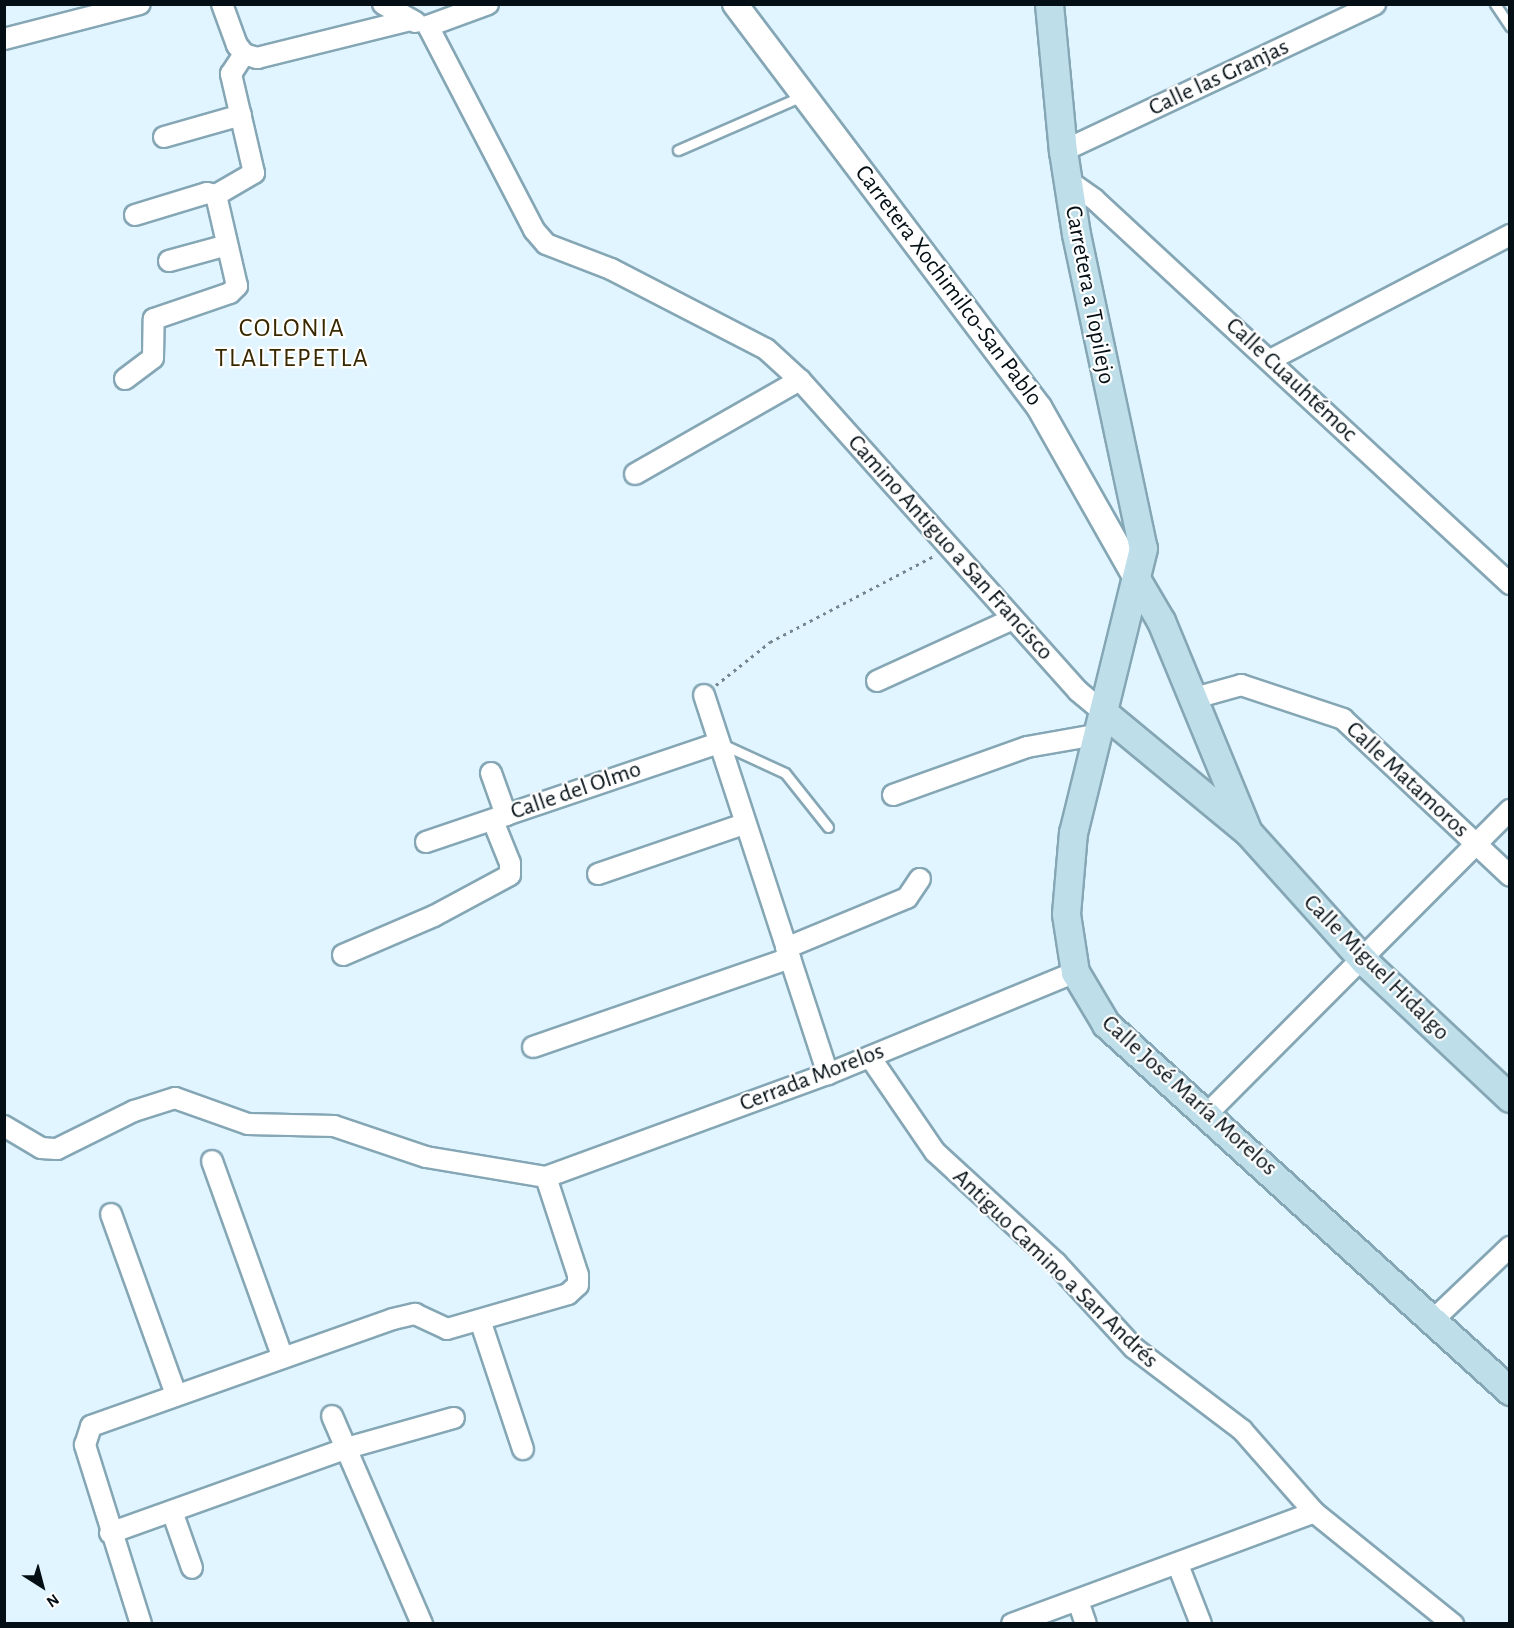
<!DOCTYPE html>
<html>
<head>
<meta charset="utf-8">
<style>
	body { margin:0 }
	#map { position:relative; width:1514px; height:1628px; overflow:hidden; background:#e0f5ff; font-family:"Alegreya Sans",sans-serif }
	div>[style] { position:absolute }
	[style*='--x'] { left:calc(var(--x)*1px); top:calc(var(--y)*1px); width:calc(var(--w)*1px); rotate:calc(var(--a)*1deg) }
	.path>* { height:3px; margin-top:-1.5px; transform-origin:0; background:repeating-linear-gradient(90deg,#75858d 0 3px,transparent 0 7.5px) }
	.roads { filter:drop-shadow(2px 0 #85a6b5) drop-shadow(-2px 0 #85a6b5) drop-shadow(0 2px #85a6b5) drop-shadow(0 -2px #85a6b5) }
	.service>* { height:9px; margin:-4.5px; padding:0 4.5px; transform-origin:4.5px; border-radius:4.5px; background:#fff }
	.minor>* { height:20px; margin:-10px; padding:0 10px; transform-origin:10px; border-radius:10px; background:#fff }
	.tertiary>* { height:24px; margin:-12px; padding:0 12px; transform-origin:12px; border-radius:12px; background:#fff }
	.secondary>* { height:27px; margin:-13.5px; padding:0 13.5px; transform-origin:13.5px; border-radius:13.5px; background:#bedfea }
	span { translate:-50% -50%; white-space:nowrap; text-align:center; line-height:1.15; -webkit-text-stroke:4.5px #fff; paint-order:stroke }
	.street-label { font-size:24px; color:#040f15 }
	.neighbourhood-label { font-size:26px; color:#382800; letter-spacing:1.5px }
	.frame { position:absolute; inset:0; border:6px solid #040f15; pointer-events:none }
	.north { position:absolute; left:12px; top:1556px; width:60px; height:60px; -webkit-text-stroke:4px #fff; paint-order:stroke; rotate:144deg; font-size:16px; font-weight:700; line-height:24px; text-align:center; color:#040f15 }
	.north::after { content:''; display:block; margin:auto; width:21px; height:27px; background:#040f15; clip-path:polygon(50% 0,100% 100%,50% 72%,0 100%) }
</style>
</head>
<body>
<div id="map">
	<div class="path">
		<i style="--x:716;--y:685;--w:69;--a:-38.5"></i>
		<i style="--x:770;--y:642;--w:185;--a:-27.7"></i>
	</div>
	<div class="roads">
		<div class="service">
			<i style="--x:1495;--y:4;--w:27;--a:56"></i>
			<i style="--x:678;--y:150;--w:135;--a:-23.5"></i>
			<i style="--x:722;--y:744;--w:69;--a:24.7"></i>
			<i style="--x:785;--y:773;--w:69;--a:51.5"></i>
		</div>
		<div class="minor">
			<i style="--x:222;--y:4;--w:44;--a:69.9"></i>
			<i style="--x:237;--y:45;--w:11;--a:52"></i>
			<i style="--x:244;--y:54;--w:14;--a:17"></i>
			<i style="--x:257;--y:58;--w:158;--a:-13.9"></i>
			<i style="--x:383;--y:4;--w:37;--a:29"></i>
			<i style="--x:428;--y:26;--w:230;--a:62.5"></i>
			<i style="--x:534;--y:230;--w:18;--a:49"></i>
			<i style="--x:546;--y:244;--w:70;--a:21"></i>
			<i style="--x:611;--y:269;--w:174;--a:27.3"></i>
			<i style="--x:766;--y:349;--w:46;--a:42.4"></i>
			<i style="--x:800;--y:380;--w:417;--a:48.2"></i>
			<i style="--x:1078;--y:691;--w:33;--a:40"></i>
			<i style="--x:428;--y:26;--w:64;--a:-20.1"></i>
			<i style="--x:4;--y:39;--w:140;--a:-14.4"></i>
			<i style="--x:164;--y:137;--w:80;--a:-15.9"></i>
			<i style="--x:1063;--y:151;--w:345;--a:-25.2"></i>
			<i style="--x:1067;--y:180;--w:33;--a:35"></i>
			<i style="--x:1094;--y:199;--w:567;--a:42.78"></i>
			<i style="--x:216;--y:195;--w:44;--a:-30.1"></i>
			<i style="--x:254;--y:173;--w:102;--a:-103.1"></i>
			<i style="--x:231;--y:74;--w:24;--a:-57"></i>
			<i style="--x:135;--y:215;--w:75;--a:-17"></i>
			<i style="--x:207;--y:193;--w:9;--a:13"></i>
			<i style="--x:169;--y:261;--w:60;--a:-15.4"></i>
			<i style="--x:1270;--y:360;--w:271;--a:-27.5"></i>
			<i style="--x:125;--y:379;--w:35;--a:-37"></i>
			<i style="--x:153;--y:358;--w:39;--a:-89"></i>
			<i style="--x:154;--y:319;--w:80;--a:-18.9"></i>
			<i style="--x:230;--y:293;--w:10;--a:-45"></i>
			<i style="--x:237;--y:286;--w:93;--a:-103"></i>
			<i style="--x:635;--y:474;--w:190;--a:-29.7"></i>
			<i style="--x:877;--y:681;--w:149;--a:-24.5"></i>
			<i style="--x:704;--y:695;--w:399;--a:71.9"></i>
			<i style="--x:1191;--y:699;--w:52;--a:-15.6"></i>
			<i style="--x:1241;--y:685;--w:108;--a:18.4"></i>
			<i style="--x:1343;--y:719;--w:229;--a:43.2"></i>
			<i style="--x:491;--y:773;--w:45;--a:70.3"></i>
			<i style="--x:893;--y:795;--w:142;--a:-19.7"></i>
			<i style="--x:1027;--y:747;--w:70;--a:-9.9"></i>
			<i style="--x:426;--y:842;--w:309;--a:-18.7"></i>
			<i style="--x:598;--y:874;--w:154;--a:-18.9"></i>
			<i style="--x:786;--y:948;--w:131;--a:-22.5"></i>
			<i style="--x:907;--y:898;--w:23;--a:-56"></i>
			<i style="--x:343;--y:955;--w:99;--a:-23.2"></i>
			<i style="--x:434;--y:916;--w:86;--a:-28.3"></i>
			<i style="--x:510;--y:875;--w:12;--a:-90"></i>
			<i style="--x:510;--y:863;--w:45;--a:-112"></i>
			<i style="--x:533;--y:1047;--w:272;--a:-19.1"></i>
			<i style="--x:870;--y:1057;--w:115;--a:55.6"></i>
			<i style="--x:935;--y:1152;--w:164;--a:42.5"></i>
			<i style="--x:1056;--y:1263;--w:115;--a:47.5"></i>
			<i style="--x:1134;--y:1348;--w:136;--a:37.2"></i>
			<i style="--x:1242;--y:1430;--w:109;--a:48.7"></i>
			<i style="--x:1314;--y:1512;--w:179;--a:38.9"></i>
			<i style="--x:1208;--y:1113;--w:428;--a:-45.1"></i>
			<i style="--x:4;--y:1126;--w:43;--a:30.7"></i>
			<i style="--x:41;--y:1148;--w:16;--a:4"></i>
			<i style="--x:57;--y:1149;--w:86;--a:-26.3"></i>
			<i style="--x:134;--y:1111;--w:43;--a:-17.6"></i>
			<i style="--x:175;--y:1098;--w:77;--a:19.6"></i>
			<i style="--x:248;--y:1124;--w:86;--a:1.3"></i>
			<i style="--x:334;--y:1126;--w:97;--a:18.6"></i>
			<i style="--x:426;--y:1157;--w:122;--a:9.5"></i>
			<i style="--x:546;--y:1177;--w:300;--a:-20.1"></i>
			<i style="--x:828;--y:1074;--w:267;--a:-22.4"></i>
			<i style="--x:212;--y:1161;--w:209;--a:70.2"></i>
			<i style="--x:111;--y:1214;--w:192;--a:70.2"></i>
			<i style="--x:1434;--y:1319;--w:105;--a:-43.5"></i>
			<i style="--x:481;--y:1323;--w:133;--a:71.6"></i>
			<i style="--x:332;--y:1416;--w:227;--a:66.6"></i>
			<i style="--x:173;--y:1514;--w:57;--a:70.6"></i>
			<i style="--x:110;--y:1533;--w:252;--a:-19.7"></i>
			<i style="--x:347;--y:1448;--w:111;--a:-15.7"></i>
			<i style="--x:1178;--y:1565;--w:63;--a:68.7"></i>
			<i style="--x:1078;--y:1601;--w:24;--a:71"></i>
			<i style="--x:141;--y:1624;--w:188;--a:-107.4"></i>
			<i style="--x:85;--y:1445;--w:20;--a:-72"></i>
			<i style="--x:91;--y:1426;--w:320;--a:-19.5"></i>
			<i style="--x:393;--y:1319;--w:23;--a:-13"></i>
			<i style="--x:415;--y:1314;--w:35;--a:25"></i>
			<i style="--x:447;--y:1329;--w:126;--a:-16.1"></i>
			<i style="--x:568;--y:1294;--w:13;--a:-42"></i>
			<i style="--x:578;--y:1285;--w:10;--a:-90"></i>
			<i style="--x:578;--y:1275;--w:103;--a:-108.1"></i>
			<i style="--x:1012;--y:1624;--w:322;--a:-20.3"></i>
		</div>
		<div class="tertiary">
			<i style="--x:735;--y:4;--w:505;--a:52.97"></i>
			<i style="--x:1039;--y:407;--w:201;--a:60.5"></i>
		</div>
		<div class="secondary">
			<i style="--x:1049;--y:4;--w:148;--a:84.6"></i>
			<i style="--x:1063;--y:151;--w:84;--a:81.1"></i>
			<i style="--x:1076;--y:234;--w:321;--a:78"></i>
			<i style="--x:1143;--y:548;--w:292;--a:103.8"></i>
			<i style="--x:1073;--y:832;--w:82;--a:94.9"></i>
			<i style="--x:1066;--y:914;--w:59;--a:81.2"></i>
			<i style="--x:1075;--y:972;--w:61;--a:59.2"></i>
			<i style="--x:1106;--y:1024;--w:546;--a:42.25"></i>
			<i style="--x:1138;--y:582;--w:45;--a:59.5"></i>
			<i style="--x:1161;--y:621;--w:223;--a:67.6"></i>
			<i style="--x:1103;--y:712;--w:188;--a:39.6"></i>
			<i style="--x:1248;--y:832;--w:173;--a:48"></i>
			<i style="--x:1364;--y:961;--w:200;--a:43.2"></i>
		</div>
	</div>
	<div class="street-label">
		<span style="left:1219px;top:78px;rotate:-25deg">Calle las Granjas</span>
		<span style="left:948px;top:286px;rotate:53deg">Carretera Xochimilco-San Pablo</span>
		<span style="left:1089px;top:295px;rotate:79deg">Carretera a Topilejo</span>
		<span style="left:1291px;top:380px;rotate:43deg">Calle Cuauhtémoc</span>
		<span style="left:950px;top:548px;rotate:48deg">Camino Antiguo a San Francisco</span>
		<span style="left:1407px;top:780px;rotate:43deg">Calle Matamoros</span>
		<span style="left:576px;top:791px;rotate:-19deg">Calle del Olmo</span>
		<span style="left:1376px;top:968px;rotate:45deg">Calle Miguel Hidalgo</span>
		<span style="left:812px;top:1078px;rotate:-21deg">Cerrada Morelos</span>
		<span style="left:1189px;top:1096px;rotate:42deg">Calle José María Morelos</span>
		<span style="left:1055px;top:1269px;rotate:44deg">Antiguo Camino a San Andrés</span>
	</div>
	<div class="neighbourhood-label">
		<span style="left:292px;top:344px">COLONIA<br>TLALTEPETLA</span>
	</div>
	<div class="frame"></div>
	<div class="north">N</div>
</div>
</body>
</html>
